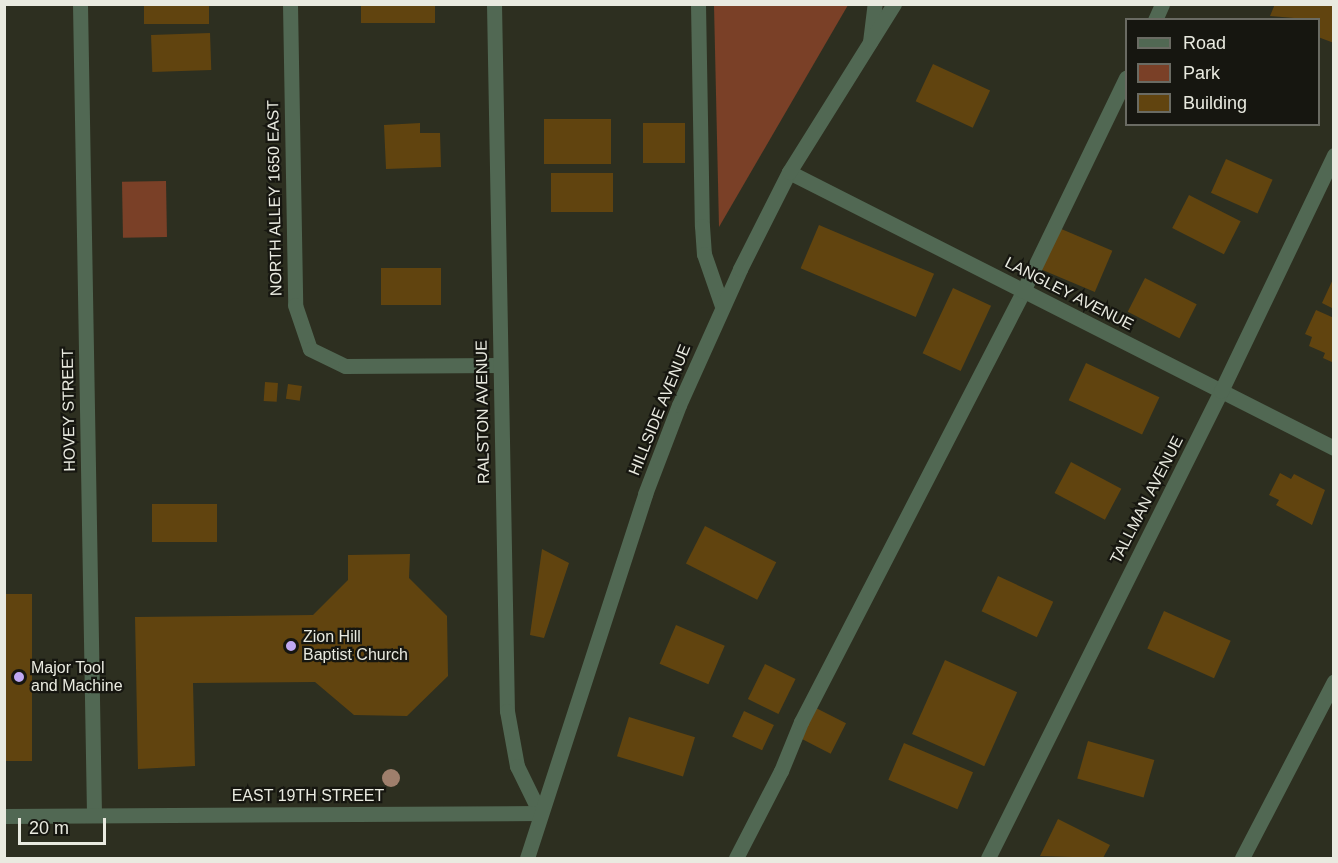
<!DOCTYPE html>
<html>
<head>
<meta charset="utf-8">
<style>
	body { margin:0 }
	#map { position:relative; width:1338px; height:863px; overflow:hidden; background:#2d2f20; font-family:Helvetica,sans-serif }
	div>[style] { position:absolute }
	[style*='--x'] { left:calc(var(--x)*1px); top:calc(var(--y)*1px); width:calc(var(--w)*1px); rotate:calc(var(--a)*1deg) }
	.green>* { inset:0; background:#7a4027; transform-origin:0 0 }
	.building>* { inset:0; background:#61440f; transform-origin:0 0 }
	.service>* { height:15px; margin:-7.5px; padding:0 7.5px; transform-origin:7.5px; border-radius:7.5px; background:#516853 }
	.minor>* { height:15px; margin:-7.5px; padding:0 7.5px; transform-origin:7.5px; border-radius:7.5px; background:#516853 }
	.tertiary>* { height:15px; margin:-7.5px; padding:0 7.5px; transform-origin:7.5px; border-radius:7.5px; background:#516853 }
	.trees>* { width:18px; height:18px; margin:-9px; border-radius:50%; background:#9f7f6c }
	.dots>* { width:16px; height:16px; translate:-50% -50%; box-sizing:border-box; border:3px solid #161610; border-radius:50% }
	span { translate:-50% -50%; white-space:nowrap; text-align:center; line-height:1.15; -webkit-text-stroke:4.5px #161610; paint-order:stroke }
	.street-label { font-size:16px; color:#e9eae0 }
	.poi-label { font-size:16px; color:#e9eae0 }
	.left { translate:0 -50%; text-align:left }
	.frame { position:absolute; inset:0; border:6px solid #e9eae0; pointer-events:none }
	.legend { position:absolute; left:1125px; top:18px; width:195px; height:108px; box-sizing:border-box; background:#161610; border:2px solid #6a6b63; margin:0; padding:8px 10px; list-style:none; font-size:18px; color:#e9eae0 }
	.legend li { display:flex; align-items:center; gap:12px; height:30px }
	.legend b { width:30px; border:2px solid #6a6b63 }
	.scale { position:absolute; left:18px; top:818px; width:88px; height:27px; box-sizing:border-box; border:3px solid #e9eae0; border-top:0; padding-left:8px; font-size:18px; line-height:21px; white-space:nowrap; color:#e9eae0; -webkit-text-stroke:4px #161610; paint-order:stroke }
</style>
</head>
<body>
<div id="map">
	<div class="green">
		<i style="clip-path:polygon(714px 5px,848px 5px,719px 227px)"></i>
		<i style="left:166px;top:181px;width:56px;height:44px;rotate:89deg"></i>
	</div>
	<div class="building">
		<i style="left:144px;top:4px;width:65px;height:20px"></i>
		<i style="left:361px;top:4px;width:74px;height:19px"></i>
		<i style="clip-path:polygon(1275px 4px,1334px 4px,1334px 43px,1318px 37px,1318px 20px,1270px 16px)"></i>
		<i style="left:210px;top:33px;width:37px;height:59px;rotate:88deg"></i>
		<i style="left:933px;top:64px;width:63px;height:41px;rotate:25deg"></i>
		<i style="left:544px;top:119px;width:67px;height:45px"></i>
		<i style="clip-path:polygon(420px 123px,420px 133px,440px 133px,441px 167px,386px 169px,384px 125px)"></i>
		<i style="left:643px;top:123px;width:42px;height:40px"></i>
		<i style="left:1226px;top:159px;width:51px;height:37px;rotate:24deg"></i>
		<i style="left:551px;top:173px;width:62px;height:39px"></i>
		<i style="left:1189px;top:195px;width:58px;height:37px;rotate:27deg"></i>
		<i style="left:819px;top:225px;width:125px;height:47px;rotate:23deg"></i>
		<i style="left:1059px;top:228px;width:58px;height:45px;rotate:23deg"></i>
		<i style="left:441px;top:268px;width:37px;height:60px;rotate:90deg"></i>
		<i style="clip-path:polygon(1334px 277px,1334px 309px,1322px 303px)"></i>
		<i style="left:1145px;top:278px;width:58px;height:38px;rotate:27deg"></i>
		<i style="left:953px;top:288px;width:42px;height:72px;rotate:25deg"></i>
		<i style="clip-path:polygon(1316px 310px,1334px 318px,1334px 363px,1323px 358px,1325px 353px,1309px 346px,1312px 337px,1305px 334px)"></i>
		<i style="left:1086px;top:363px;width:81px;height:41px;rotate:25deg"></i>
		<i style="left:265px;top:382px;width:13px;height:19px;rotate:4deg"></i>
		<i style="left:288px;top:384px;width:14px;height:15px;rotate:8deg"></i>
		<i style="left:1071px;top:462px;width:57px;height:35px;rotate:28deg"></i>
		<i style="clip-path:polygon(1280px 473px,1291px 479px,1294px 474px,1325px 490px,1312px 525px,1276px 505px,1279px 500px,1269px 495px)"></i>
		<i style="left:152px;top:504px;width:65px;height:38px"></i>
		<i style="left:705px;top:526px;width:80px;height:42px;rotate:27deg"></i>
		<i style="clip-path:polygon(542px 549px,569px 563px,544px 638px,530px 635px)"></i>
		<i style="clip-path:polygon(410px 554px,409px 578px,447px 616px,448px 676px,407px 716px,354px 715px,315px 682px,193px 683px,195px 766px,138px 769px,135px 617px,313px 615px,348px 580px,348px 555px)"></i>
		<i style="left:998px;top:576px;width:61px;height:39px;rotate:25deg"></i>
		<i style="left:4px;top:594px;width:28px;height:167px"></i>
		<i style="left:1164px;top:611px;width:73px;height:41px;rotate:24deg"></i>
		<i style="left:676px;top:625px;width:53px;height:42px;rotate:23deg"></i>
		<i style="left:945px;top:660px;width:79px;height:81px;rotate:24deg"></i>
		<i style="left:765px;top:664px;width:34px;height:39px;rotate:26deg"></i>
		<i style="left:814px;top:707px;width:36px;height:34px;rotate:27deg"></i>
		<i style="left:744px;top:711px;width:33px;height:28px;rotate:25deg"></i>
		<i style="left:629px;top:717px;width:69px;height:41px;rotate:17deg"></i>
		<i style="left:1088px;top:741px;width:69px;height:39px;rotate:16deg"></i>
		<i style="left:904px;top:743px;width:75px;height:40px;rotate:23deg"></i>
		<i style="clip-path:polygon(1058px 819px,1110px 845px,1103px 858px,1040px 856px)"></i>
	</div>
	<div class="service">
		<i style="--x:290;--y:4;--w:301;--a:89"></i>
		<i style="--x:295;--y:305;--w:46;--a:71.2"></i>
		<i style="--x:310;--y:349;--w:39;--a:26"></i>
		<i style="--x:345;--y:366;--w:155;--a:-0.4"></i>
		<i style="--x:698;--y:4;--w:222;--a:89"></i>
		<i style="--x:702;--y:226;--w:28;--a:86"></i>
		<i style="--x:704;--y:254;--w:55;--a:70.9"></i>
		<i style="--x:1155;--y:20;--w:17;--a:-66"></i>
		<i style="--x:736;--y:858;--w:98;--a:-62.7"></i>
		<i style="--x:781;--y:771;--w:53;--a:-67.8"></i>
		<i style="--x:801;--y:722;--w:485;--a:-62.7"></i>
		<i style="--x:1023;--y:291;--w:237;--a:-64.2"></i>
		<i style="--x:1242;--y:858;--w:199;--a:-62.5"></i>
	</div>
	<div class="minor">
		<i style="--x:80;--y:4;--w:811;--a:89.01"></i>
		<i style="--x:494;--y:4;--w:707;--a:88.95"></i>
		<i style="--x:507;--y:711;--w:56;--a:79.7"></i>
		<i style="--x:517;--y:766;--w:52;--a:63.9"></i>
		<i style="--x:870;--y:42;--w:38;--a:-83"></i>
		<i style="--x:789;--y:172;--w:611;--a:26.86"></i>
		<i style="--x:4;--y:816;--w:536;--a:-0.32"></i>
		<i style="--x:988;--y:858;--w:522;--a:-63.48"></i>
		<i style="--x:1221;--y:391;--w:262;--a:-64.4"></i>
	</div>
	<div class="tertiary">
		<i style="--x:527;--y:858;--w:383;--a:-72"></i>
		<i style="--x:645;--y:494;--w:95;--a:-69.1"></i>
		<i style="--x:679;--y:405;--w:149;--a:-65.8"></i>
		<i style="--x:740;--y:269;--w:109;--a:-63.2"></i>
		<i style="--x:789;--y:172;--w:198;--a:-58"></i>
	</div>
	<div class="trees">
		<i style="left:391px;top:778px"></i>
	</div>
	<div class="dots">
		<i style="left:291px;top:646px;background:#c0a8f3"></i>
		<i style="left:19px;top:677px;background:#c0a8f3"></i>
	</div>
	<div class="street-label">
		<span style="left:275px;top:198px;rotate:-91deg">NORTH ALLEY 1650 EAST</span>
		<span style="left:1069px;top:294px;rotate:27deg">LANGLEY AVENUE</span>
		<span style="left:69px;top:410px;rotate:-91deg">HOVEY STREET</span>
		<span style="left:660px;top:410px;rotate:-68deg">HILLSIDE AVENUE</span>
		<span style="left:483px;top:412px;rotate:-91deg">RALSTON AVENUE</span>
		<span style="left:1147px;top:500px;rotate:-63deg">TALLMAN AVENUE</span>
		<span style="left:308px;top:796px">EAST 19TH STREET</span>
	</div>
	<div class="poi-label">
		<span class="left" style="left:303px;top:646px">Zion Hill<br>Baptist Church</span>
		<span class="left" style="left:31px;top:677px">Major Tool<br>and Machine</span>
	</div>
	<div class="frame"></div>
	<ul class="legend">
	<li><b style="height:8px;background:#516853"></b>Road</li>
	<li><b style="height:16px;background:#7a4027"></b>Park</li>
	<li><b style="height:16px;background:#61440f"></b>Building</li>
	</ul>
	<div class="scale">20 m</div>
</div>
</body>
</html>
